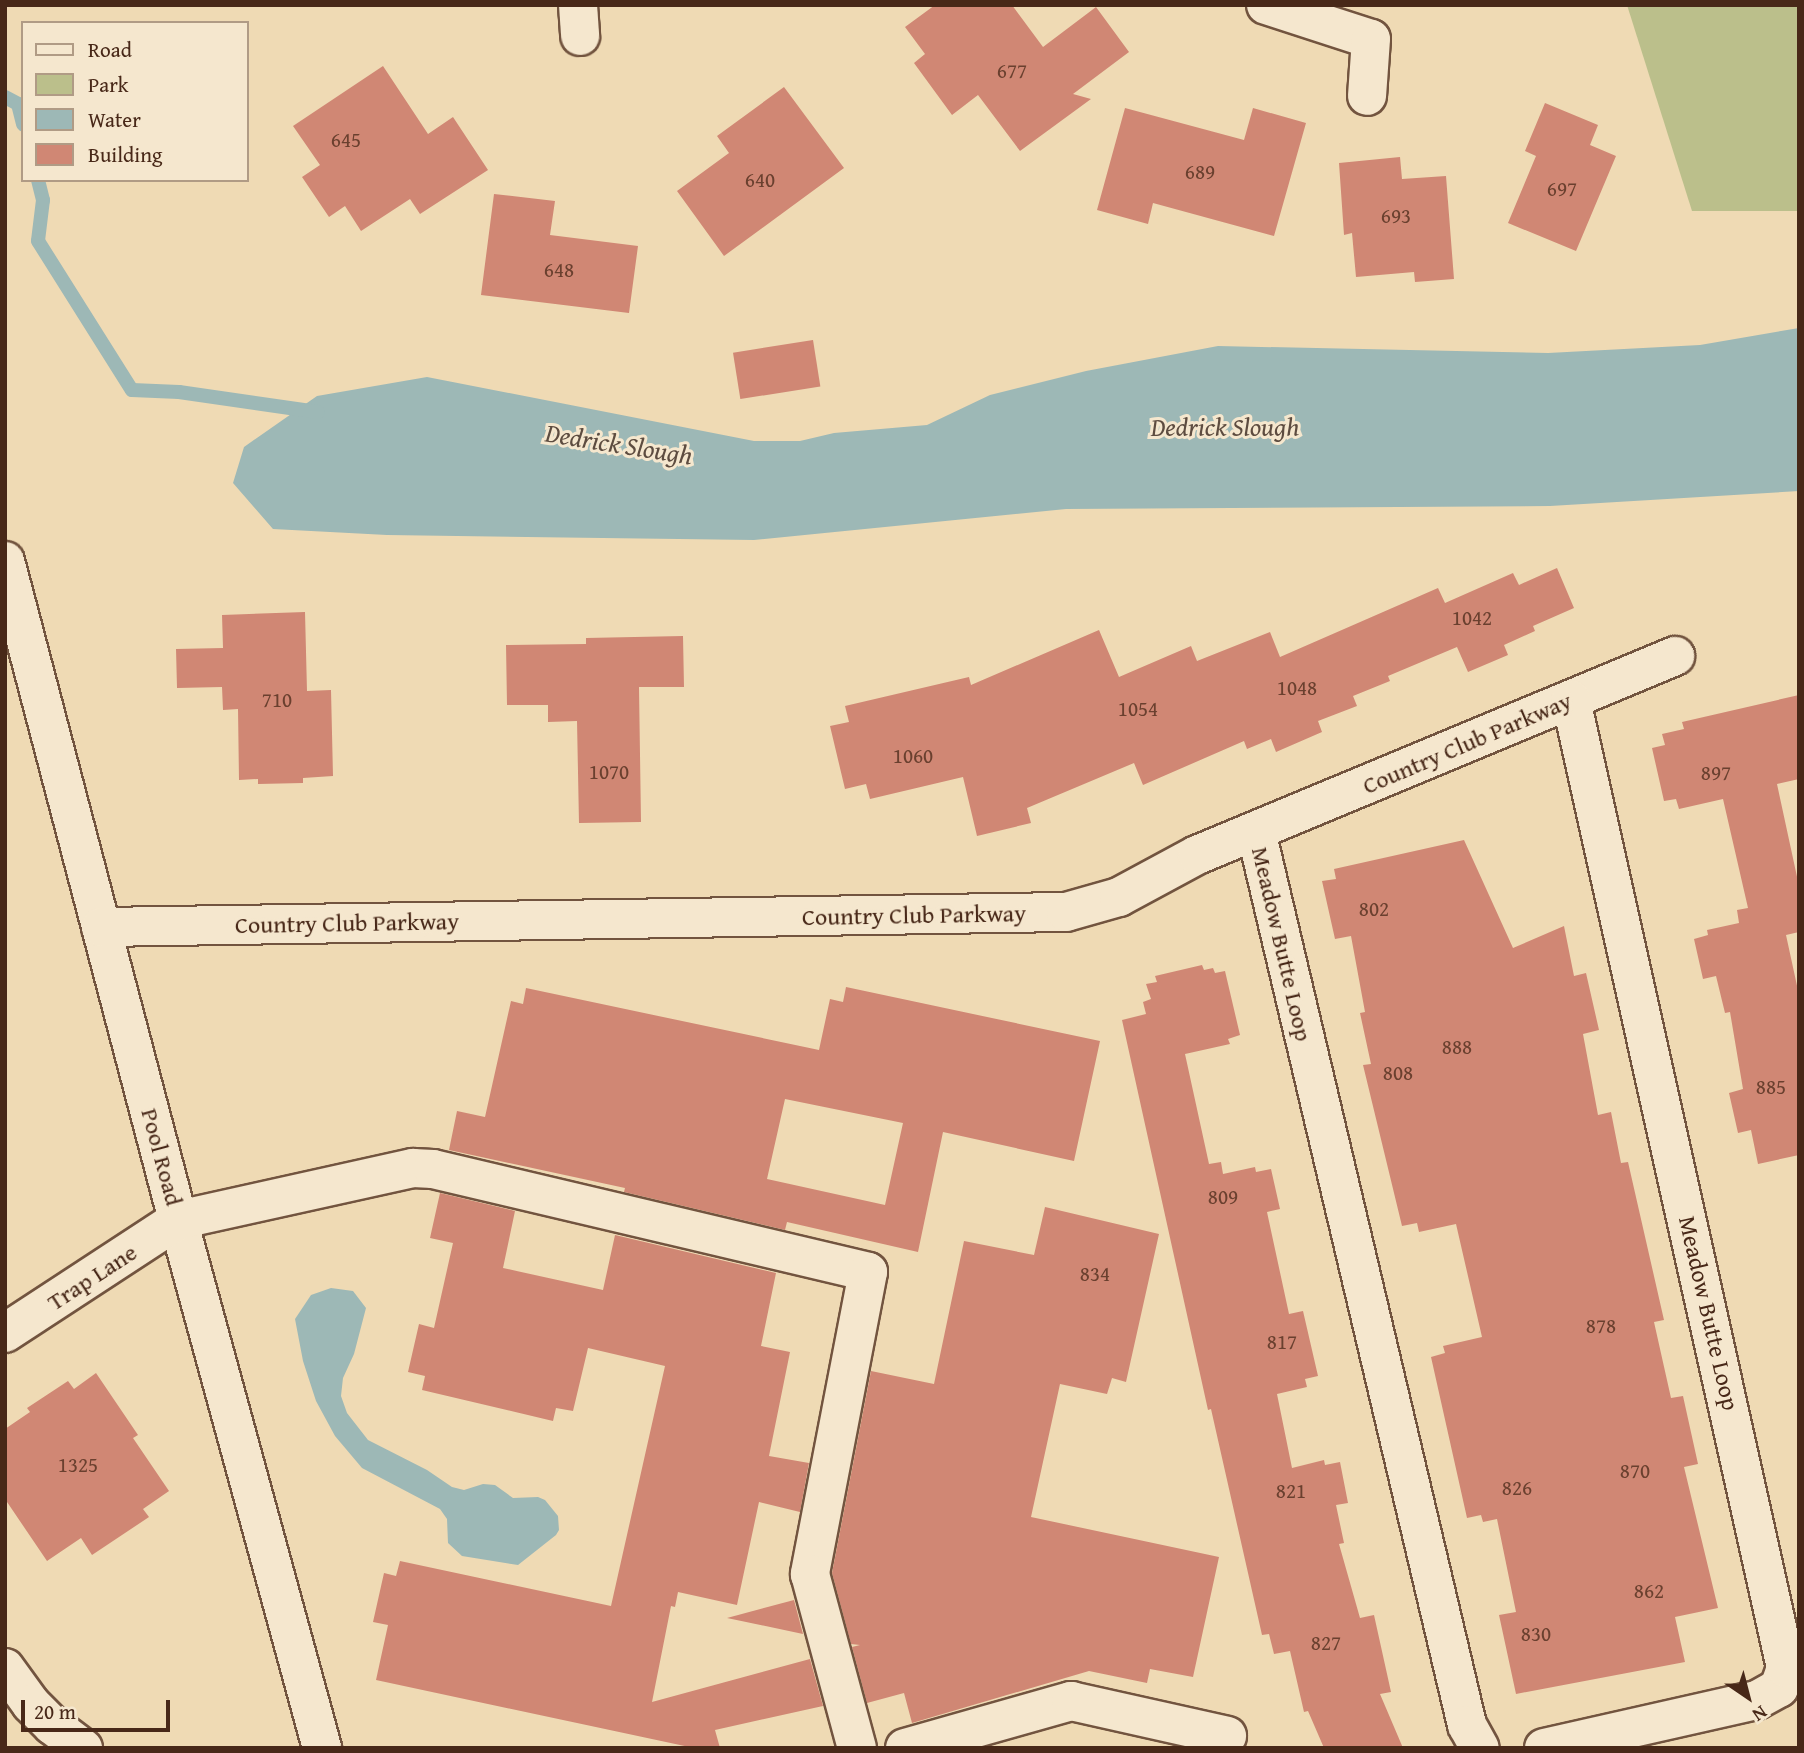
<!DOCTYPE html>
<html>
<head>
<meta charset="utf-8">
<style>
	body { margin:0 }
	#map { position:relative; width:1804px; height:1753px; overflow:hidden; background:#efdab4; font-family:"Gentium Book Plus",serif }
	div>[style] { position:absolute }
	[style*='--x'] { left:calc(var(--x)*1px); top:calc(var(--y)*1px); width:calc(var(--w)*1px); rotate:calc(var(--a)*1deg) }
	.green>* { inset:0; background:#bbbf8b }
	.water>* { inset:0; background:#9db8b6 }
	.stream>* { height:14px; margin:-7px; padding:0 7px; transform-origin:7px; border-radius:7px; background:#9db8b6 }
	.building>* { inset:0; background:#d08774; transform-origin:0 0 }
	.roads { filter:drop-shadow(2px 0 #72543f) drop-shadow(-2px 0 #72543f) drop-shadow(0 2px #72543f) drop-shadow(0 -2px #72543f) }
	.minor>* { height:38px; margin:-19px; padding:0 19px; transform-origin:19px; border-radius:19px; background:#f5e7ce }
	span { translate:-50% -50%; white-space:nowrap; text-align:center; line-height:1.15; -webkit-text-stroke:6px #f5e7ce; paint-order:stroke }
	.number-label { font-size:21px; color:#6a402f }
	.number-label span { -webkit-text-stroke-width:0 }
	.street-label { font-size:24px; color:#482818 }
	.water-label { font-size:26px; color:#5d4c40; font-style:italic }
	.frame { position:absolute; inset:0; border:7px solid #482818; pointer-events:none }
	.legend { position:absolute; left:21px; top:21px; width:228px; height:161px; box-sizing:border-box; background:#f5e7ce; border:2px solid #b09b85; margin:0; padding:9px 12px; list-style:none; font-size:21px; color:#482818 }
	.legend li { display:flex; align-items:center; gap:14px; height:35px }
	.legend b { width:35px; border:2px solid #b09b85 }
	.north { position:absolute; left:1713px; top:1662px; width:70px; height:70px; -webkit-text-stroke:5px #f5e7ce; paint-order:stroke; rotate:145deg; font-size:19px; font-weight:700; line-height:28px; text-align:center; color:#482818 }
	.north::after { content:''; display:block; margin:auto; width:24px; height:32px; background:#482818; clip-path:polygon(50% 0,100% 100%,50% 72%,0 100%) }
	.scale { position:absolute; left:21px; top:1700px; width:149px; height:32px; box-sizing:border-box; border:4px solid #482818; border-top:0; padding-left:9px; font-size:21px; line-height:24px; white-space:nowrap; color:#482818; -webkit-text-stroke:5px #f5e7ce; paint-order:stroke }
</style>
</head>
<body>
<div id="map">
	<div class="green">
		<i style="clip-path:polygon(1627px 5px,1799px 5px,1799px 211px,1692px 211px)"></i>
	</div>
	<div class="water">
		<i style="clip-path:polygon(1799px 328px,1799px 491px,1550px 506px,1066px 509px,754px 540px,387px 535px,273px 529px,233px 483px,244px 447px,317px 396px,427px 377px,754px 441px,800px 441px,834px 433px,927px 425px,990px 395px,1086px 371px,1218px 346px,1548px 353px,1700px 345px)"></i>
		<i style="clip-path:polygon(331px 1288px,353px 1291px,366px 1308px,354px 1354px,343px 1378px,341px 1396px,347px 1413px,368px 1440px,427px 1470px,452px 1487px,464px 1490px,483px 1484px,495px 1485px,513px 1498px,538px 1497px,545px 1500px,558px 1516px,559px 1530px,556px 1535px,518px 1565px,462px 1556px,448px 1543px,447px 1519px,440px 1509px,362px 1468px,335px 1436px,316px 1401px,303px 1361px,295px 1319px,311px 1295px)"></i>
	</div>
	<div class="stream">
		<i style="--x:5;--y:97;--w:15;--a:28"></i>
		<i style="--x:18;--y:104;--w:21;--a:76"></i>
		<i style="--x:38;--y:180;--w:21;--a:76"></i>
		<i style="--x:43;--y:200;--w:41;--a:97"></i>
		<i style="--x:38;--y:241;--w:176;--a:57.8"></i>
		<i style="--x:132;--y:390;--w:47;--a:2.4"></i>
		<i style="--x:179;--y:392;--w:140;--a:8.2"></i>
	</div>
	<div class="building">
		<i style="clip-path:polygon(935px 5px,1012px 5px,1043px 47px,1096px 7px,1129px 52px,1073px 94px,1091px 99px,1020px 151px,978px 95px,952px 115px,914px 63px,925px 54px,905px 27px)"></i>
		<i style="clip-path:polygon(383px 66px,428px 134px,453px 117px,488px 170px,420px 214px,410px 199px,361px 231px,345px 206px,329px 217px,302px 177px,320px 165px,293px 126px)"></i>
		<i style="clip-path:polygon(784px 87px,844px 168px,724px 256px,677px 191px,729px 153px,717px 136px)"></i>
		<i style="clip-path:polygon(1545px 103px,1598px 125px,1590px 145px,1616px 156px,1576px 251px,1508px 223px,1536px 156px,1525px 151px)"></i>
		<i style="clip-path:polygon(1125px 108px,1244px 140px,1253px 108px,1306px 123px,1274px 236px,1153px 203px,1148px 224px,1097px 210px)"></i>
		<i style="clip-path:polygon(1400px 157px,1402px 179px,1446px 176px,1454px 279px,1415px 282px,1414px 272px,1356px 277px,1352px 233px,1344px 235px,1339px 163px)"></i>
		<i style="clip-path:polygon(494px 194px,555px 201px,550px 235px,638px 246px,629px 313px,481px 295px)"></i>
		<i style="left:813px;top:340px;width:47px;height:81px;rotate:81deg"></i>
		<i style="clip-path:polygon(1557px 568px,1574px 608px,1533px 626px,1535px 631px,1504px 645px,1508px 655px,1468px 672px,1457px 647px,1388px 676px,1390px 681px,1353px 696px,1357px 706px,1318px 721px,1322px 732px,1276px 752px,1271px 739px,1247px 749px,1244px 741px,1143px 785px,1134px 763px,1027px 808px,1031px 823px,977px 836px,963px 777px,870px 799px,866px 784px,845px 789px,830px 726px,849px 722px,845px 706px,969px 677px,971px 685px,1099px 630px,1119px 677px,1191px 646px,1197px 661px,1270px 632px,1280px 657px,1438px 588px,1445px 603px,1513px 573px,1519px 585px)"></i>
		<i style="clip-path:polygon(305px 612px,307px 691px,331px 690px,333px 776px,303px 778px,303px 783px,258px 784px,258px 779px,239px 780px,238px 709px,223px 710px,222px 687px,177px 688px,176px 649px,223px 648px,222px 615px)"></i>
		<i style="clip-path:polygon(683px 636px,684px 687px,639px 687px,641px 822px,579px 823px,577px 721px,548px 722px,548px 705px,507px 705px,506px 645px,586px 644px,586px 638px)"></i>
		<i style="clip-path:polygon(1799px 695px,1799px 779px,1777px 784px,1799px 886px,1799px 932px,1786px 935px,1799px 995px,1799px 1155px,1758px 1164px,1751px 1130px,1738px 1133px,1729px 1093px,1743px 1089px,1730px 1012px,1725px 1013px,1716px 976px,1703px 979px,1694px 939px,1708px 935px,1707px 930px,1739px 923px,1737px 910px,1748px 908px,1723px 799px,1679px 809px,1676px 799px,1664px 801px,1652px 748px,1665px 745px,1662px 734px,1684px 729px,1682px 722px)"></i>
		<i style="clip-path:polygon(1464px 840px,1513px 948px,1564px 926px,1574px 976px,1586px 973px,1599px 1030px,1583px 1034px,1598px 1115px,1611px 1112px,1621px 1163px,1628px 1162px,1664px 1320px,1654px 1322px,1671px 1398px,1683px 1396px,1698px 1464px,1684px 1467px,1718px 1608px,1675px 1617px,1685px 1662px,1516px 1694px,1499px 1615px,1516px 1612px,1497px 1519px,1483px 1522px,1481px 1515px,1467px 1518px,1431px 1357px,1445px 1353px,1443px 1346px,1482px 1337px,1456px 1224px,1419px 1232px,1417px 1223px,1402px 1226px,1363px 1065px,1371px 1064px,1360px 1013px,1365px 1012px,1351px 936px,1335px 939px,1322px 881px,1336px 879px,1334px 869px)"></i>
		<i style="clip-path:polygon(1202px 965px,1204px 970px,1213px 968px,1215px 973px,1225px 971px,1240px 1035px,1228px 1039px,1230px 1044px,1185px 1054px,1209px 1164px,1221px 1162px,1223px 1174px,1255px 1167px,1256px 1172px,1271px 1169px,1280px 1209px,1267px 1212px,1289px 1314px,1303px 1311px,1318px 1376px,1305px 1379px,1307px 1387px,1277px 1394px,1292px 1468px,1324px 1460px,1325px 1465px,1340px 1462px,1348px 1503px,1336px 1505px,1344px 1543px,1339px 1544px,1360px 1618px,1374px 1615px,1391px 1692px,1380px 1694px,1403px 1748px,1324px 1748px,1308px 1711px,1304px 1712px,1290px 1651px,1274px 1654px,1269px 1634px,1262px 1635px,1211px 1409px,1208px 1410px,1122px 1020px,1146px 1014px,1143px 1002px,1151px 999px,1146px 984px,1157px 982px,1155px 976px)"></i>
		<i style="clip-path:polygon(evenodd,846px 987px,1100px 1041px,1074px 1161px,943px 1132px,918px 1252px,787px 1222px,785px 1230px,624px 1192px,625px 1188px,449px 1150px,457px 1111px,485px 1117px,511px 1001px,523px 1004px,526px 988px,819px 1050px,830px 999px,843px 1002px,846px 987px,785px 1099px,903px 1123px,885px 1205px,767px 1179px,785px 1099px)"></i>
		<i style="clip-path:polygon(440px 1193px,515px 1211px,503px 1268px,603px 1290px,615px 1235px,776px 1273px,761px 1346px,790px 1352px,769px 1456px,809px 1463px,800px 1512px,759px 1502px,737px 1605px,678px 1592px,675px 1607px,671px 1606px,652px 1702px,810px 1659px,823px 1706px,715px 1730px,720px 1748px,694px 1748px,376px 1680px,388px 1625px,373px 1622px,384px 1573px,396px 1576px,400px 1561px,611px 1606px,665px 1366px,588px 1348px,573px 1411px,556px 1408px,553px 1421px,422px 1390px,425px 1376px,408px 1372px,419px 1324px,434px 1328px,453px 1243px,430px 1238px)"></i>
		<i style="clip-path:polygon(1045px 1207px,1159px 1234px,1126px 1382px,1112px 1378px,1107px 1394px,1060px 1384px,1031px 1517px,1219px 1557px,1193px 1677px,1150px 1669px,1147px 1683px,1089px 1671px,912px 1723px,904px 1693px,867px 1703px,852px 1647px,860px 1645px,851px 1644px,832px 1573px,871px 1371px,934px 1384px,964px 1241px,1034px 1255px)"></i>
		<i style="clip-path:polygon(96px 1373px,138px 1435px,133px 1438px,169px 1491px,143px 1509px,149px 1517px,92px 1555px,81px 1538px,47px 1561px,5px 1499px,5px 1429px,30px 1412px,27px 1408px,68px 1381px,74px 1389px)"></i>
		<i style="clip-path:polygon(794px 1600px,803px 1634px,727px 1618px)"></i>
	</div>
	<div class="roads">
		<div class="minor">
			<i style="--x:578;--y:5;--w:31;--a:86"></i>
			<i style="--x:1266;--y:5;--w:110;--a:17.9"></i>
			<i style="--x:1371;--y:39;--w:57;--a:94"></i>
			<i style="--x:5;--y:561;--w:681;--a:75.29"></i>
			<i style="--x:178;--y:1220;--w:547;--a:74.74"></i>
			<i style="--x:1256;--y:831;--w:919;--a:76.72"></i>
			<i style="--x:1467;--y:1725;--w:26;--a:61"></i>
			<i style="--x:101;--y:927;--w:965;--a:-0.89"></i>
			<i style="--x:1066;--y:912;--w:55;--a:-15.8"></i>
			<i style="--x:1119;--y:897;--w:89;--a:-28.3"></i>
			<i style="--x:1197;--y:855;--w:518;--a:-22.6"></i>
			<i style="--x:5;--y:1333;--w:207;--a:-33.2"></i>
			<i style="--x:178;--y:1220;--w:241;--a:-12.5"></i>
			<i style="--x:413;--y:1168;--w:20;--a:3"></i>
			<i style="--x:433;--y:1169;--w:447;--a:13.3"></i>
			<i style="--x:868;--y:1272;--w:308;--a:100.9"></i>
			<i style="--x:810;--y:1574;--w:180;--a:74.9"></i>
			<i style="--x:5;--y:1668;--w:44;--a:54.2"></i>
			<i style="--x:31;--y:1704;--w:30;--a:45"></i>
			<i style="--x:52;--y:1725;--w:39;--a:37"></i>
			<i style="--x:905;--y:1748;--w:173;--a:-15.8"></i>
			<i style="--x:1071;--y:1701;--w:160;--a:12.6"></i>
			<i style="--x:1544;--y:1748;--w:218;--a:-12.7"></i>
			<i style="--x:1757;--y:1700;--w:25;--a:-29"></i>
			<i style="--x:1779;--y:1688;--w:21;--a:-71"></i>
			<i style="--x:1786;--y:1668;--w:992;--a:-102.52"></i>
		</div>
	</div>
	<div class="number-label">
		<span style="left:1012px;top:71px">677</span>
		<span style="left:346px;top:140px">645</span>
		<span style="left:1200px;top:172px">689</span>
		<span style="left:760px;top:180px">640</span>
		<span style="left:1562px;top:189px">697</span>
		<span style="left:1396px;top:216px">693</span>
		<span style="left:559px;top:270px">648</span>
		<span style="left:1472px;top:618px">1042</span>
		<span style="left:1297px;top:688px">1048</span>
		<span style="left:277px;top:700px">710</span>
		<span style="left:1138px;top:709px">1054</span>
		<span style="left:913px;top:756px">1060</span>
		<span style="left:609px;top:772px">1070</span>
		<span style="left:1716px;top:773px">897</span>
		<span style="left:1374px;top:909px">802</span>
		<span style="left:1457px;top:1047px">888</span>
		<span style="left:1398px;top:1073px">808</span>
		<span style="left:1771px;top:1087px">885</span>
		<span style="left:1223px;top:1197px">809</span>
		<span style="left:1095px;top:1274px">834</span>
		<span style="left:1601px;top:1326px">878</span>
		<span style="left:1282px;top:1342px">817</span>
		<span style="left:78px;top:1465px">1325</span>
		<span style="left:1635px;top:1471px">870</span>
		<span style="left:1517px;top:1488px">826</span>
		<span style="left:1291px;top:1491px">821</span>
		<span style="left:1649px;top:1591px">862</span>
		<span style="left:1536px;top:1634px">830</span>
		<span style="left:1326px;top:1643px">827</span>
	</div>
	<div class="street-label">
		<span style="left:1467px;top:743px;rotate:-23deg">Country Club Parkway</span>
		<span style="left:914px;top:915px;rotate:-1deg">Country Club Parkway</span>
		<span style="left:347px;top:923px;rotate:-1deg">Country Club Parkway</span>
		<span style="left:1282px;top:944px;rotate:77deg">Meadow Butte Loop</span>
		<span style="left:162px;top:1157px;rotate:75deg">Pool Road</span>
		<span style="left:92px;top:1277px;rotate:-33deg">Trap Lane</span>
		<span style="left:1709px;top:1313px;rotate:77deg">Meadow Butte Loop</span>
	</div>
	<div class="water-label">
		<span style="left:1225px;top:427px">Dedrick Slough</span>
		<span style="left:619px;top:444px;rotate:9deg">Dedrick Slough</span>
	</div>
	<div class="frame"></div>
	<ul class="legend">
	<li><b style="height:9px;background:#f5e7ce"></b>Road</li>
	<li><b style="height:19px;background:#bbbf8b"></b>Park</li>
	<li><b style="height:19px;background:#9db8b6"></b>Water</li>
	<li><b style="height:19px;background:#d08774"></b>Building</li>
	</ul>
	<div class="north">N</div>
	<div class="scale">20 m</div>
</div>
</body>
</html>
